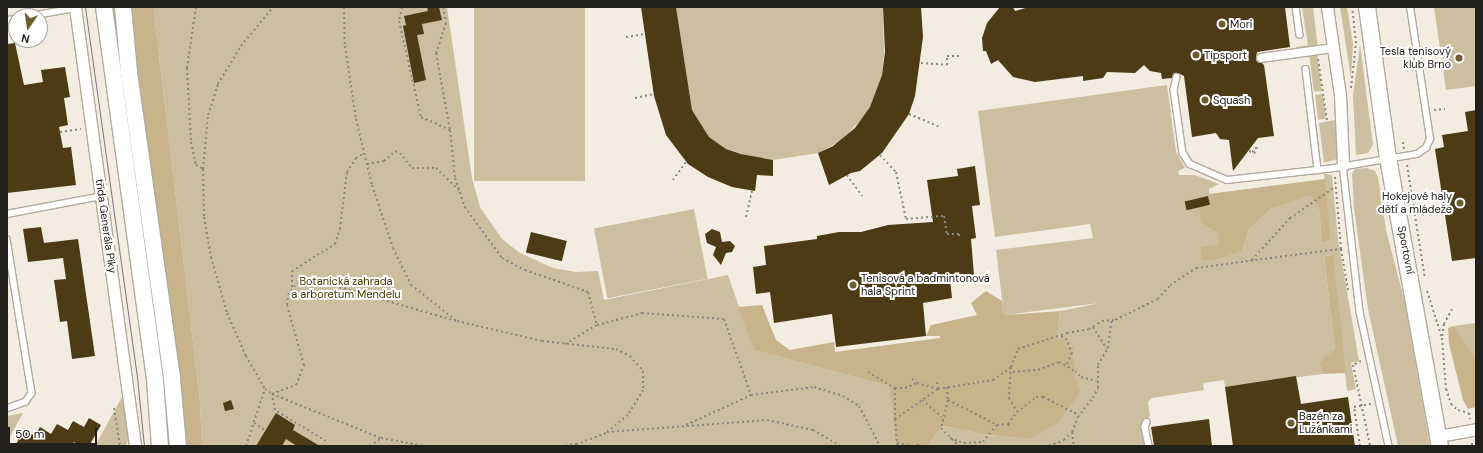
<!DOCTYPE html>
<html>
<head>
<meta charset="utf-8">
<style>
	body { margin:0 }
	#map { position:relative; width:1483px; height:453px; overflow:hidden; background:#f2ede0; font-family:"DM Sans",sans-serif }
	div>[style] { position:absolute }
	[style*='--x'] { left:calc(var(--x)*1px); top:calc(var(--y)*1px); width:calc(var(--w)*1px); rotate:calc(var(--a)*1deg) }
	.green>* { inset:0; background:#ccbe9f; transform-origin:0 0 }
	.forest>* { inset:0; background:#c7b48b }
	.building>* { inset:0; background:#4c3b14; transform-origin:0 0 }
	.path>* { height:2px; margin-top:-1px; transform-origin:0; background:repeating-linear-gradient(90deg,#8a877e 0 2px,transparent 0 5px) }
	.roads { filter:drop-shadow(1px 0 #b0aa9f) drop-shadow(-1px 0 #b0aa9f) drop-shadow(0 1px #b0aa9f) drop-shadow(0 -1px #b0aa9f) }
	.service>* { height:5.5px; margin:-2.75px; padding:0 2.75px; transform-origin:2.75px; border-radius:2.75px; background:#fff }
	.pedestrian>* { height:8px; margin:-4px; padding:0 4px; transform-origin:4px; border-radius:4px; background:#fff }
	.minor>* { height:11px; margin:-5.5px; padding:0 5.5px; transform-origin:5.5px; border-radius:5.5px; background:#fff }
	.secondary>* { height:16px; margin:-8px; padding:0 8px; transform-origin:8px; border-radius:8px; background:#fff }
	.tram>* { height:1px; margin:-0.5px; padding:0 0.5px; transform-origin:0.5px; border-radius:0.5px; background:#7b776f }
	.dots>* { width:11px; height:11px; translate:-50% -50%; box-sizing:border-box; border:2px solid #fff; border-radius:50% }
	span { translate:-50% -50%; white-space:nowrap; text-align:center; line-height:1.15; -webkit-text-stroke:4px #fff; paint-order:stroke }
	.poi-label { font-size:11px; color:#22201c }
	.left { translate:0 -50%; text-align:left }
	.right { translate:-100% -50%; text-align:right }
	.street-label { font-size:11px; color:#22201c }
	.park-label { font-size:11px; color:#4b3700 }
	.frame { position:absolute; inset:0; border:8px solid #22201c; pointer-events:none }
	.north { position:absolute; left:8px; top:8px; width:40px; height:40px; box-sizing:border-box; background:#fff; border:1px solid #a7a6a4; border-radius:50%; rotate:193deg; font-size:11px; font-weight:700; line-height:16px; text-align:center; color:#22201c }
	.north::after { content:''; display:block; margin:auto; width:14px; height:18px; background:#715c2b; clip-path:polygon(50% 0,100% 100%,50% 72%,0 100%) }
	.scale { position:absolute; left:8px; top:427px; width:89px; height:18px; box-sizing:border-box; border:2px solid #22201c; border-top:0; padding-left:5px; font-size:12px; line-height:14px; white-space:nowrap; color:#22201c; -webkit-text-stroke:3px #fff; paint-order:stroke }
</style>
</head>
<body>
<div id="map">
	<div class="green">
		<i style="clip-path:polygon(156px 7px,447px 7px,472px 178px,480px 207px,502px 239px,520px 253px,553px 268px,576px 272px,598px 271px,604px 300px,728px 275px,754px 350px,889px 386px,896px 446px,202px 446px,200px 401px,154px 13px)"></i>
		<i style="left:474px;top:7px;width:111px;height:174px"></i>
		<i style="clip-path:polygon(676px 7px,883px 7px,884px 53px,882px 75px,870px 107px,861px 120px,840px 141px,818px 153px,773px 160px,753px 157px,726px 149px,709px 137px,692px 110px)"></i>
		<i style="clip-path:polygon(1302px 7px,1313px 7px,1318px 49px,1297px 52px,1296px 47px,1308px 45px)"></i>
		<i style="clip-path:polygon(1340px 7px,1347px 7px,1353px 44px,1351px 78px)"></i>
		<i style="clip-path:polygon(1434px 7px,1476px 7px,1476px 86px,1446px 90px)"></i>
		<i style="clip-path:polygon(1360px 44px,1373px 145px,1368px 153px,1356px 155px,1353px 96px)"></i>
		<i style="left:1317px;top:52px;width:39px;height:8px;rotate:83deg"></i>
		<i style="clip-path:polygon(1167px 85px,1176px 152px,1185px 168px,1178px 171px,1179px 175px,1195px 175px,1219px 184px,1209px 189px,1211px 206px,1201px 223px,1219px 234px,1219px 244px,1201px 248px,1201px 261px,1242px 251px,1249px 229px,1271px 209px,1310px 194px,1319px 208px,1322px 241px,1331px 240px,1324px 174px,1332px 175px,1338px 239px,1359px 361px,1351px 363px,1356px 389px,1347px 391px,1332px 255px,1324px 256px,1335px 350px,1319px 362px,1322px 374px,1225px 387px,1224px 380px,1203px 383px,1204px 390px,1152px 398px,1148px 402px,1150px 416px,1145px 422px,1144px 446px,930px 446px,931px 441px,943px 426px,988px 435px,1029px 439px,1074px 372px,1076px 365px,1070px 352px,1073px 346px,1068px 347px,1057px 339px,1060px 311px,1100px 303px,1004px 315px,996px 250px,1093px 238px,1090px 224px,995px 237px,978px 111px)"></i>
		<i style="left:1323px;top:94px;width:25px;height:8px;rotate:83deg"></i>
		<i style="clip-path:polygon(1335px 120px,1337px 159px,1324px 163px,1319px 123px)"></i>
		<i style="clip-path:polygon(1367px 168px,1375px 171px,1378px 177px,1386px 230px,1405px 303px,1430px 446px,1398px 446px,1368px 309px,1354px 209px,1352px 174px,1355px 169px)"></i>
		<i style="left:694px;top:209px;width:71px;height:102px;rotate:79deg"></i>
		<i style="clip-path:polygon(1476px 323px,1476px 358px,1454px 326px)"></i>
		<i style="clip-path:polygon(122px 397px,129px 437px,126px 446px,95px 446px)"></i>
		<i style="clip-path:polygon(23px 413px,7px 442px,7px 416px)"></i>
	</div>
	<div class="forest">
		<i style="clip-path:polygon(132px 7px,156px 7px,154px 13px,200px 401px,202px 446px,183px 446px,168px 296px,141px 102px)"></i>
		<i style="clip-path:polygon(1325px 179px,1331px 240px,1322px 242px,1319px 208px,1310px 195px,1271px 209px,1249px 229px,1242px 251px,1214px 260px,1201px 261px,1201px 247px,1219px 244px,1219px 234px,1201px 223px,1200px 208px,1210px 206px,1209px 194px)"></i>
		<i style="clip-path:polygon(1333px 255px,1346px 373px,1322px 374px,1319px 362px,1335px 349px,1324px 256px)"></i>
		<i style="clip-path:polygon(986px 291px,1002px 301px,1004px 315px,1060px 311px,1057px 339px,1064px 338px,1068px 347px,1073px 346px,1074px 349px,1070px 352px,1076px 365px,1074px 372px,1080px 392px,1058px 423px,1029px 439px,988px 435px,943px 426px,931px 441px,930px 446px,896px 446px,889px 386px,754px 350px,738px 307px,762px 305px,776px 340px,790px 350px,834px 342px,835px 352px,940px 338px,940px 336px,926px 336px,931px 325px,977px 315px,971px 303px)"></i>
		<i style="clip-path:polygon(1454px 326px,1476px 358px,1476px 407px,1468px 409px,1463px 400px,1449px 344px,1448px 328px)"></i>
	</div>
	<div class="building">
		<i style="clip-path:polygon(427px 7px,439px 7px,442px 20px,422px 24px,424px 34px,417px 35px,426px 80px,414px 83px,403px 26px,406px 25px,404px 16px,428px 11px)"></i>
		<i style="clip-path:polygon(641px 7px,676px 7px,692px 110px,709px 137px,726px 149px,741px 154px,773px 160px,773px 176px,757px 175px,755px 191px,732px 187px,708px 177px,688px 164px,666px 135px,654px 96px)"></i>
		<i style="clip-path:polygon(883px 7px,921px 7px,923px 37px,915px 96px,909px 114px,882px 153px,860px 171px,851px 173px,829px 185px,818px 153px,833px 146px,855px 128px,870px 107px,882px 75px,885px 52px)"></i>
		<i style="clip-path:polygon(1000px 7px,1013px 7px,1015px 11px,1029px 7px,1285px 7px,1290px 47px,1257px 52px,1256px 58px,1264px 65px,1274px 136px,1258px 138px,1233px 171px,1229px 140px,1220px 139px,1216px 133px,1192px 137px,1184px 76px,1178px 73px,1172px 78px,1162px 79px,1161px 73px,1150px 71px,1144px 65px,1135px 73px,1107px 72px,1103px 78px,1083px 81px,1083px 76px,1035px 82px,1013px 77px,998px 60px,991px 64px,986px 51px,983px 51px,982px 38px,987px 23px)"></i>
		<i style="clip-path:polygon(15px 43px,24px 85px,43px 82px,41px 70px,65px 67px,70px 97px,64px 98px,68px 125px,59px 127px,63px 148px,71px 147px,76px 185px,7px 193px,7px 44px)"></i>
		<i style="clip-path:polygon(1476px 110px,1476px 258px,1452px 261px,1435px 149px,1444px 147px,1442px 135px,1468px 131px,1465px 112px)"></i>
		<i style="clip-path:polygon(975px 166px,980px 205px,972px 206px,976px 238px,971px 239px,974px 275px,950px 279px,952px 298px,923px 303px,926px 336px,836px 347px,832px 314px,774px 323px,770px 292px,756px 294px,753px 267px,766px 265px,764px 246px,817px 239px,817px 236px,839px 232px,861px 232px,888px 225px,933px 222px,927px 180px,958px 176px,957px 169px)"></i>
		<i style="left:1208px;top:196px;width:9px;height:24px;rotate:77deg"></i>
		<i style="clip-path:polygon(41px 227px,44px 243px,78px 239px,95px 356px,72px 359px,67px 321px,60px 322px,54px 280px,66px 279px,63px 258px,28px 262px,23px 229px)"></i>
		<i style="clip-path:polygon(712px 229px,720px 232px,722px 242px,730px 241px,735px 246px,732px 252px,726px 253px,721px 265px,713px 255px,716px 247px,707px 243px,705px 234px)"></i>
		<i style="left:531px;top:232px;width:37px;height:21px;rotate:14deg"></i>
		<i style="clip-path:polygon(1296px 376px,1301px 404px,1348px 397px,1355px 446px,1233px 446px,1225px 387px)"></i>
		<i style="clip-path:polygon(231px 400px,234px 409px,225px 411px,223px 403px)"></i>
		<i style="clip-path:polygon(276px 413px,295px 425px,293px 430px,320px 446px,297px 446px,286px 439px,282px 446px,256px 446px)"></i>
		<i style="clip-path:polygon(89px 418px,101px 425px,89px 446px,80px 446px,74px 442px,72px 446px,15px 446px,24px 430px,35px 436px,40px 427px,51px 434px,57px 424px,68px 430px,73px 421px,84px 427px)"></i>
		<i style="clip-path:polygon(1209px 419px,1212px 446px,1154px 446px,1151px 427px)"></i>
	</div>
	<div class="path">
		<i style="--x:196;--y:7;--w:62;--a:98.4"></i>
		<i style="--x:187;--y:68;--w:74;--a:86.9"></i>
		<i style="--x:191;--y:142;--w:24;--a:78"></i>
		<i style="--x:196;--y:165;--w:8;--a:30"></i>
		<i style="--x:203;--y:169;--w:48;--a:88.8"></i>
		<i style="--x:204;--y:217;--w:41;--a:80.1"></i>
		<i style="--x:211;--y:257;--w:58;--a:74.1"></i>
		<i style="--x:227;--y:313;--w:47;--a:66.2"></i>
		<i style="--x:246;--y:356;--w:38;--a:60"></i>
		<i style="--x:265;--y:389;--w:9;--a:36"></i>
		<i style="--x:272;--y:394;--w:118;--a:22"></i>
		<i style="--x:381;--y:438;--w:44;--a:10.5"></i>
		<i style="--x:344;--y:7;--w:39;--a:89"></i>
		<i style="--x:345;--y:46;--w:74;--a:81.4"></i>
		<i style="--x:356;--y:119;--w:68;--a:76.4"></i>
		<i style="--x:372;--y:185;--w:66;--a:71.6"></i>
		<i style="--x:393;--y:248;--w:41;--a:64.1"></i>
		<i style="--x:411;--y:285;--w:58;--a:38"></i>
		<i style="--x:457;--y:321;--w:87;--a:13.2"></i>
		<i style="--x:542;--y:341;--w:74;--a:6.2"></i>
		<i style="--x:616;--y:349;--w:16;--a:27"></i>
		<i style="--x:630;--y:356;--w:20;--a:49"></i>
		<i style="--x:643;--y:371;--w:19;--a:90"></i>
		<i style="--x:643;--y:390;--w:29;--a:121"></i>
		<i style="--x:628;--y:415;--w:28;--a:141"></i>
		<i style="--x:606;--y:433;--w:31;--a:159"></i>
		<i style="--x:577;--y:444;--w:14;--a:172"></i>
		<i style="--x:402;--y:7;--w:14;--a:102"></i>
		<i style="--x:399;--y:21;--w:98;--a:77.1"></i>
		<i style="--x:421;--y:117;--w:32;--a:24"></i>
		<i style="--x:450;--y:130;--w:48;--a:84.1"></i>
		<i style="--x:455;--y:178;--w:31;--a:71"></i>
		<i style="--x:465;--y:207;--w:63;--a:54"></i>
		<i style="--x:502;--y:258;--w:26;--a:28"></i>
		<i style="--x:525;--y:270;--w:67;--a:19.2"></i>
		<i style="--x:588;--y:292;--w:34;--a:75"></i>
		<i style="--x:443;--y:7;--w:16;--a:79"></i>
		<i style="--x:446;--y:23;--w:32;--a:108"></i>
		<i style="--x:436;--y:53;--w:78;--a:79.7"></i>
		<i style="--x:626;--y:37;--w:19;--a:-9"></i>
		<i style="--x:1318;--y:59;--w:62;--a:81.6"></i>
		<i style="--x:921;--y:63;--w:26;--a:4"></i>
		<i style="--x:947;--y:65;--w:9;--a:-90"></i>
		<i style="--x:947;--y:56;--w:14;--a:0"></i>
		<i style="--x:1351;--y:88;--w:45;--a:-83.7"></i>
		<i style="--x:1356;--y:43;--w:36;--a:-96"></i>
		<i style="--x:635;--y:98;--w:19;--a:-12"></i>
		<i style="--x:1434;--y:110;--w:11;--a:-5"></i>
		<i style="--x:909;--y:114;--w:33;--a:23"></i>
		<i style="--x:60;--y:132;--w:21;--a:-8"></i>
		<i style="--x:1403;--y:142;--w:7;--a:82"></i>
		<i style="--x:1249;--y:151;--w:3;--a:18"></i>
		<i style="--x:1252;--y:152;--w:7;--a:-45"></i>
		<i style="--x:1257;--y:147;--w:10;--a:114"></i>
		<i style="--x:880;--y:155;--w:23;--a:47"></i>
		<i style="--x:896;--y:172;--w:48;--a:78"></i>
		<i style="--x:906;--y:219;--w:38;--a:-5"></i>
		<i style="--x:944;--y:216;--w:18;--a:81"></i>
		<i style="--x:947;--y:234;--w:12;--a:0"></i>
		<i style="--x:959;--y:234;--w:4;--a:90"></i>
		<i style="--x:367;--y:164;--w:17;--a:-10"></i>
		<i style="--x:384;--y:161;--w:15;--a:-42"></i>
		<i style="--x:395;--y:151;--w:5;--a:22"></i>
		<i style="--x:400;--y:153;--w:19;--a:51"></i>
		<i style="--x:412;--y:168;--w:24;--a:0"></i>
		<i style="--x:436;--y:168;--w:32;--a:44"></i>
		<i style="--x:1407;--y:165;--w:115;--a:81"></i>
		<i style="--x:203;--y:169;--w:54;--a:-84.7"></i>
		<i style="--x:208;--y:115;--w:33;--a:-72"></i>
		<i style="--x:218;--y:84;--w:44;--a:-58.8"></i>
		<i style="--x:241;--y:46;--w:50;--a:-50.6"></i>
		<i style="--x:847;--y:175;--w:26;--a:54"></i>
		<i style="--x:1335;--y:177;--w:72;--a:85.2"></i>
		<i style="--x:1341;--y:249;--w:42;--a:80.3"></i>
		<i style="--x:673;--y:180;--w:22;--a:-54"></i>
		<i style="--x:746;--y:217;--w:27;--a:-77"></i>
		<i style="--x:1252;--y:260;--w:57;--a:-47.9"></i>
		<i style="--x:1290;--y:218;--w:55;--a:-34.6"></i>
		<i style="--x:292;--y:287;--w:16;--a:-90"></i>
		<i style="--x:292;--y:271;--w:51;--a:-32.1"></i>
		<i style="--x:335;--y:244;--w:16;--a:-72"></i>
		<i style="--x:340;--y:229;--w:57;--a:-83"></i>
		<i style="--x:347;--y:172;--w:17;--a:-57"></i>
		<i style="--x:356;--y:158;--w:9;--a:-32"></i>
		<i style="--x:1427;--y:291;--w:49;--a:72.3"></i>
		<i style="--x:1452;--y:309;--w:17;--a:118"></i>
		<i style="--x:1444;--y:324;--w:14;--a:98"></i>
		<i style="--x:1442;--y:338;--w:51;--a:85.5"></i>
		<i style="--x:1446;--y:389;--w:16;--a:72"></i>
		<i style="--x:1451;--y:404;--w:9;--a:41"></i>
		<i style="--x:1458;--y:410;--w:11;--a:15"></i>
		<i style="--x:1469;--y:413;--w:6;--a:81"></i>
		<i style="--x:1093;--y:327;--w:26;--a:58"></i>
		<i style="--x:1061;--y:336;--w:5;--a:22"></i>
		<i style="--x:1066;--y:338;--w:16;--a:68"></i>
		<i style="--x:1072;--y:353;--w:14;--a:115"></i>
		<i style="--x:565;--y:344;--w:37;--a:-31"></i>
		<i style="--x:597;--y:325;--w:47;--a:-14.9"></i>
		<i style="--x:642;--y:313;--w:82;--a:4.2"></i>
		<i style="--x:724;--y:319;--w:81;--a:70.4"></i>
		<i style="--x:1361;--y:361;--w:9;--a:153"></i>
		<i style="--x:1353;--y:365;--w:83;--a:78.1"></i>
		<i style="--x:1011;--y:367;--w:31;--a:94"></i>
		<i style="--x:1009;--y:398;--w:16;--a:60"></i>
		<i style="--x:868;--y:372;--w:31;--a:31"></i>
		<i style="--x:895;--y:388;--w:31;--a:90"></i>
		<i style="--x:1013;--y:372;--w:25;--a:-5"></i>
		<i style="--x:1038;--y:370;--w:22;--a:-21"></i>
		<i style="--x:1059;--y:362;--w:18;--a:29"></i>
		<i style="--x:1075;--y:371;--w:8;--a:45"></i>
		<i style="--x:1081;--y:377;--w:16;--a:14"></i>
		<i style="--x:912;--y:379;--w:6;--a:39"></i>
		<i style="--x:947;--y:387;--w:13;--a:86"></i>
		<i style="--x:948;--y:400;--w:55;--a:27"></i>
		<i style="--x:895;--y:388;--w:10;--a:0"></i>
		<i style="--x:905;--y:388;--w:13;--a:-23"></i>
		<i style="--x:917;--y:383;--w:22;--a:16"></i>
		<i style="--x:938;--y:389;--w:7;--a:-98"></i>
		<i style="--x:922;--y:400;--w:26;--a:40"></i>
		<i style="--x:948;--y:400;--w:29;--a:104"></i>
		<i style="--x:941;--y:428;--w:25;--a:45"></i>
		<i style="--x:114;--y:408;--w:38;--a:81"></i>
		<i style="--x:254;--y:423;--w:14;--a:34"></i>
		<i style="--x:1008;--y:424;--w:5;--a:68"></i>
		<i style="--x:686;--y:425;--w:72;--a:-24.8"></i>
		<i style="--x:751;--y:395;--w:64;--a:-7.2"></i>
		<i style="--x:814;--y:387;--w:30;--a:17"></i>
		<i style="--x:843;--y:396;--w:19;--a:32"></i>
		<i style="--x:859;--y:406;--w:45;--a:62.3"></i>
		<i style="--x:607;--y:432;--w:160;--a:-4.3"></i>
		<i style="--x:767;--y:420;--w:47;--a:12.3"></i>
		<i style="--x:813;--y:430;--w:32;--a:30"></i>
		<i style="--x:1072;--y:432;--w:14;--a:82"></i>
		<i style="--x:950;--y:438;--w:15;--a:20"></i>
		<i style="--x:964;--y:443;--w:19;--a:-3"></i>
		<i style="--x:983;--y:442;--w:22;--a:-51"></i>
		<i style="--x:997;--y:425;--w:11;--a:-5"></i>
		<i style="--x:1008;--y:424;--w:15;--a:-53"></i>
		<i style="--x:1017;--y:412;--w:24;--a:-38"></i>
		<i style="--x:1036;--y:397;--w:7;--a:0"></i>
		<i style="--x:1043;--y:397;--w:40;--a:26.6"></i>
		<i style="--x:326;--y:441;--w:60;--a:-148.7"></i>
		<i style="--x:275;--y:410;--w:16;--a:-101"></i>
		<i style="--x:272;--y:394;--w:26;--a:-21"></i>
		<i style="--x:296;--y:385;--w:22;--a:-68"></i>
		<i style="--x:304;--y:365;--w:62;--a:-105.8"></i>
		<i style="--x:287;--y:305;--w:10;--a:-84"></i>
		<i style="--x:288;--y:295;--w:15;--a:-53"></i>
		<i style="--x:297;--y:283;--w:18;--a:-9"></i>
		<i style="--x:315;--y:280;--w:147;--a:16.2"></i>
		<i style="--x:897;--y:443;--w:15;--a:11"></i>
		<i style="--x:1472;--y:443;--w:3;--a:90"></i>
		<i style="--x:246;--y:446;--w:60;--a:-71.6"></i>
		<i style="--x:370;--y:446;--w:14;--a:-36"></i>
		<i style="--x:897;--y:446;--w:27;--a:-94"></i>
		<i style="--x:895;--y:419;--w:52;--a:-34.9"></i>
		<i style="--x:938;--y:389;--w:56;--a:-9.3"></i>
		<i style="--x:993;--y:380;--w:22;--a:-36"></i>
		<i style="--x:1011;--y:367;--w:19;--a:-69"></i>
		<i style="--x:1018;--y:349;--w:52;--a:-18.1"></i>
		<i style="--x:1067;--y:333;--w:22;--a:-10"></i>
		<i style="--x:1089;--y:329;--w:15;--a:-32"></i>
		<i style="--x:1102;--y:321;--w:12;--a:-5"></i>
		<i style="--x:918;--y:446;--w:5;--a:-90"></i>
		<i style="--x:1049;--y:446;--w:16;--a:-22"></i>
		<i style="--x:1064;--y:440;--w:11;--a:-45"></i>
		<i style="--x:1072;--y:432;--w:16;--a:-68"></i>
		<i style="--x:1078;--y:417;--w:24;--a:-52"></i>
		<i style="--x:1093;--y:398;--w:11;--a:-63"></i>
		<i style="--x:1098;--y:388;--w:23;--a:-90"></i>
		<i style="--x:1098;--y:365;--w:20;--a:-60"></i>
		<i style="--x:1108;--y:348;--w:26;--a:-83"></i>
		<i style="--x:1111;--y:322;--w:52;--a:-26.1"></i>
		<i style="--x:1158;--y:299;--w:18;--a:-49"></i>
		<i style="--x:1170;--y:285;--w:31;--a:-33"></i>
		<i style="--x:1196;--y:268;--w:150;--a:-7.6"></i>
		<i style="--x:1360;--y:446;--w:39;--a:-99"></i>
		<i style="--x:1354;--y:407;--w:17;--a:-10"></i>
	</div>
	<div class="roads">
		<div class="service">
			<i style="--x:1296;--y:7;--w:28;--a:82"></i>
			<i style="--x:31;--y:16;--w:45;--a:-10.3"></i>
			<i style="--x:7;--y:20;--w:9;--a:-6"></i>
			<i style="--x:1306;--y:69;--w:102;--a:83.2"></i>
			<i style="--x:1177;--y:77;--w:13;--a:103"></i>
			<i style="--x:1174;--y:90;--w:64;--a:81.9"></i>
			<i style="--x:1183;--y:153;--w:13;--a:58"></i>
			<i style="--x:1190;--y:164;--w:40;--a:23.4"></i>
			<i style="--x:1227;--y:180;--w:108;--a:-6.4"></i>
			<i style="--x:1334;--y:168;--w:84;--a:-9.6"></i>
			<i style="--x:1417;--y:154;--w:11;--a:-34"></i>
			<i style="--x:1426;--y:148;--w:10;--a:-66"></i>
			<i style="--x:1430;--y:139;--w:134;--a:-98.6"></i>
			<i style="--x:1343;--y:165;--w:148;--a:83.4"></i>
			<i style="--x:1360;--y:312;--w:137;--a:77.8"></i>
			<i style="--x:7;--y:214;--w:97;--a:-10.7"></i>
			<i style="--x:7;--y:239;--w:156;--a:80.8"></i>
			<i style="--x:32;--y:393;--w:11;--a:124"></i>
			<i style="--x:26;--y:402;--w:20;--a:160"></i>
			<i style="--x:1147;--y:422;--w:5;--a:112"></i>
			<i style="--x:1145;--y:427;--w:19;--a:78"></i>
		</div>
		<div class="pedestrian">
			<i style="--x:1261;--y:58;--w:73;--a:-7.9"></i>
		</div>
		<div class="minor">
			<i style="--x:75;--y:7;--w:443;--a:82.2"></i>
			<i style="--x:1327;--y:7;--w:89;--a:81.6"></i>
			<i style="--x:1340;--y:95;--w:70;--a:87.5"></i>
			<i style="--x:1438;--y:436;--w:39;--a:-10"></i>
		</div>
		<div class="secondary">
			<i style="--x:104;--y:7;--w:376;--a:82.2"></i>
			<i style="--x:155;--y:380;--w:66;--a:85.7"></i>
			<i style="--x:123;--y:7;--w:65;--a:84.7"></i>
			<i style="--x:129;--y:72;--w:310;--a:82"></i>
			<i style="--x:172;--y:379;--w:67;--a:84.9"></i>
			<i style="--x:1367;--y:7;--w:152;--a:82.1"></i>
			<i style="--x:1388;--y:158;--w:293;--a:79.8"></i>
		</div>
	</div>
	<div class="tram">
		<i style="--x:85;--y:7;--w:374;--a:82"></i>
		<i style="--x:137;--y:377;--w:69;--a:84.2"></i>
	</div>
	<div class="dots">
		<i style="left:1222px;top:24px;background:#715c2b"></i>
		<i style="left:1196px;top:55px;background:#715c2b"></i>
		<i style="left:1459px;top:58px;background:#715c2b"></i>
		<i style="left:1205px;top:100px;background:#715c2b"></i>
		<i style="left:1460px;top:203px;background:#715c2b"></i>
		<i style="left:853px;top:285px;background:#715c2b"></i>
		<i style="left:1291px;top:423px;background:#715c2b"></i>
	</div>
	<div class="poi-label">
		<span class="left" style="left:1230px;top:24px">Mori</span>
		<span class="right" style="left:1451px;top:58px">Tesla tenisový<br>klub Brno</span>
		<span class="left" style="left:1204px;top:55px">Tipsport</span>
		<span class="left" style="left:1213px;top:100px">Squash</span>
		<span class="right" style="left:1452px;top:203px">Hokejové haly<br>dětí a mládeže</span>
		<span class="left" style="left:861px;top:285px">Tenisová a badmintonová<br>hala Sprint</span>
		<span class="left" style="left:1299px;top:423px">Bazén za<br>Lužánkami</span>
	</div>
	<div class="street-label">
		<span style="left:106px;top:226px;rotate:82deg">třída Generála Píky</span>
		<span style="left:1406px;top:250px;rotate:79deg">Sportovní</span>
	</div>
	<div class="park-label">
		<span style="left:346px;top:288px">Botanická zahrada<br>a arboretum Mendelu</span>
	</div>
	<div class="frame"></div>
	<div class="north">N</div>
	<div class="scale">50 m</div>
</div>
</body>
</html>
